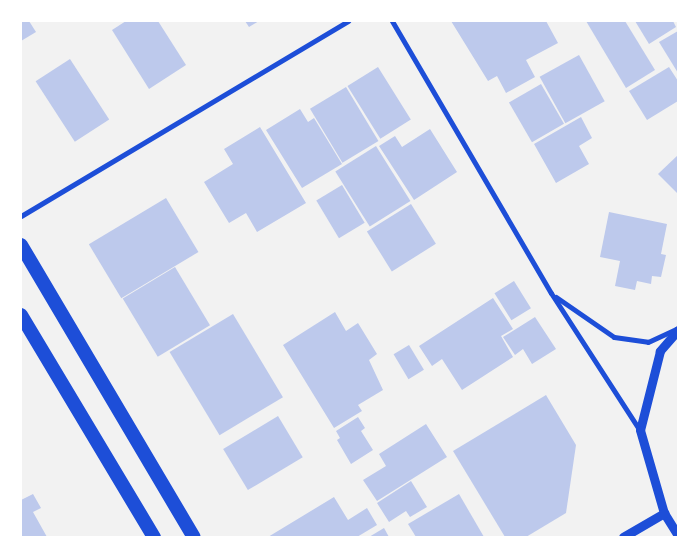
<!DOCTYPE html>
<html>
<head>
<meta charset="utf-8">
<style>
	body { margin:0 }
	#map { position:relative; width:699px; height:558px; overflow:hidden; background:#f2f2f2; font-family:"Public Sans",sans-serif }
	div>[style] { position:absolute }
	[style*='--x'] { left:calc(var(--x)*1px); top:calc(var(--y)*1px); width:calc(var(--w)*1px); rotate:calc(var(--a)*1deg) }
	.building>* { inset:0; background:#bdc9ec; transform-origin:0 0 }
	.minor>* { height:5px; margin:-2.5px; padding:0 2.5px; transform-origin:2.5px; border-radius:2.5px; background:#1d4ed8 }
	.tertiary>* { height:9px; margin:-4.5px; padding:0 4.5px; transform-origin:4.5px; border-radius:4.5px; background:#1d4ed8 }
	.trunk>* { height:14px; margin:-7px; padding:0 7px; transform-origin:7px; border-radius:7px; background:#1d4ed8 }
	span { translate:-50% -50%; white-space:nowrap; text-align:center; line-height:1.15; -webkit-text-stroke:4px #fff; paint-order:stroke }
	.frame { position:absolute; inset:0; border:22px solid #fff; pointer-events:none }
</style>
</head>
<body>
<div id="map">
	<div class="building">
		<i style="clip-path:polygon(21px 21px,29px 21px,36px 32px,21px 41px)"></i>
		<i style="clip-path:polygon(126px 21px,158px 21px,186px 65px,149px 89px,112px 30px)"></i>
		<i style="clip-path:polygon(245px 21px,259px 21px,249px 27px)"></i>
		<i style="clip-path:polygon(451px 21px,546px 21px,558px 43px,526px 60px,535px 77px,506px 93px,497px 76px,488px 81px)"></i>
		<i style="clip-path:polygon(586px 21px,625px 21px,655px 70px,626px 88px)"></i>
		<i style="clip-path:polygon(635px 21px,673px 21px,676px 27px,649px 44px)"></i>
		<i style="clip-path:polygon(678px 31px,678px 73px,659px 42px)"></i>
		<i style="left:579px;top:55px;width:53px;height:45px;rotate:61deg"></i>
		<i style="left:70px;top:59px;width:72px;height:41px;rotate:57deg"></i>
		<i style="left:378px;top:67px;width:62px;height:36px;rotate:58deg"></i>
		<i style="clip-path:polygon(669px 67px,678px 81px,678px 101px,647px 120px,629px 91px)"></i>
		<i style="left:541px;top:84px;width:46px;height:37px;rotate:60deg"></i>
		<i style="left:346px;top:87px;width:63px;height:42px;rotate:59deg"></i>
		<i style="clip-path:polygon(300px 109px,308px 122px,314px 118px,342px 164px,302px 188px,266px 130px)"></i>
		<i style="clip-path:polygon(581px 117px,592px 138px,579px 146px,589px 164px,556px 183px,534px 144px)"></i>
		<i style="clip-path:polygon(260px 127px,306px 203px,257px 232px,246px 213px,229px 223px,204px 182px,233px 164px,224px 149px)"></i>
		<i style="clip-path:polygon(430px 129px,457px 172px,414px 200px,379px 146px,395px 136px,402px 147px)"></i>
		<i style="left:376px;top:146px;width:65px;height:48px;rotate:58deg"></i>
		<i style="clip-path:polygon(678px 155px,678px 194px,658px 174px)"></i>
		<i style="left:342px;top:185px;width:44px;height:30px;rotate:59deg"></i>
		<i style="left:166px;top:198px;width:63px;height:90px;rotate:59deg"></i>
		<i style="left:411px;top:204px;width:47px;height:52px;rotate:58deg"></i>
		<i style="clip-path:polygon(609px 212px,667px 224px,661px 254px,666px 255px,661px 277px,652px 276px,651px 284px,637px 281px,635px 290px,615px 286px,620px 261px,600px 257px)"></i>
		<i style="left:175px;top:267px;width:68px;height:61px;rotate:59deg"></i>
		<i style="left:514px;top:281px;width:32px;height:23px;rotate:58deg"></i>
		<i style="clip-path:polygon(493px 298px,513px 329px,501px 336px,513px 357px,462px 390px,442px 359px,432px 366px,419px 346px)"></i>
		<i style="clip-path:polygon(335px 312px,346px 331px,358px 323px,377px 354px,369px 360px,383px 390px,358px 405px,362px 411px,334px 428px,283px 345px)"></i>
		<i style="left:233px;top:314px;width:97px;height:74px;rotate:59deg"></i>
		<i style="clip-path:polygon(535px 317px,556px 349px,532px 364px,523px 349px,515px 355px,503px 337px)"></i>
		<i style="left:409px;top:345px;width:29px;height:18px;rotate:59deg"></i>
		<i style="clip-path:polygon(546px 395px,576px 445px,566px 513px,526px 537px,505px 537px,453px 451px)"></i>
		<i style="left:278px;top:416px;width:48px;height:64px;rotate:59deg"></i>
		<i style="clip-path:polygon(358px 417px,365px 428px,361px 431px,373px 450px,351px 464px,337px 440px,340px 438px,336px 431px)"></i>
		<i style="clip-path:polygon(426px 424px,447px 457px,377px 501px,363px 480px,386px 466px,379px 454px)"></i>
		<i style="clip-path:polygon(411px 481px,427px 507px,410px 517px,406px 511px,389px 522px,377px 503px)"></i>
		<i style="clip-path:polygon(33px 494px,41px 508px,33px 512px,47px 537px,21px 537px,21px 500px)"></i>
		<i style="clip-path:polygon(459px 494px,484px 537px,416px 537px,408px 524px)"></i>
		<i style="clip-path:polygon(334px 497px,348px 520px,367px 508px,377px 525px,357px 537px,268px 537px)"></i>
		<i style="clip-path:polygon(384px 528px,389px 537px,369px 537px)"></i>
	</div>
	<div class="minor">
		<i style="--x:392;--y:21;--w:315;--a:59.7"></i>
		<i style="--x:551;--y:293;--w:162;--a:57.1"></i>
		<i style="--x:21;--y:216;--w:381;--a:-30.8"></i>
		<i style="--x:556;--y:297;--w:70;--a:34.6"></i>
		<i style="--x:614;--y:337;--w:34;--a:8"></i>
		<i style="--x:648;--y:342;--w:31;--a:-25"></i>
	</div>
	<div class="tertiary">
		<i style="--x:678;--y:330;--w:28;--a:131"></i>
		<i style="--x:660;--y:351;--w:81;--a:104.2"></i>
		<i style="--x:640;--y:430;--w:86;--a:73.9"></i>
		<i style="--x:664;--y:513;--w:26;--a:58"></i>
		<i style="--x:623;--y:537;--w:48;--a:-30.3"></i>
	</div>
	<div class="trunk">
		<i style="--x:21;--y:245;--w:339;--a:59.4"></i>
		<i style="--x:21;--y:315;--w:259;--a:59.1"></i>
	</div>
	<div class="frame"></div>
</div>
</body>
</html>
